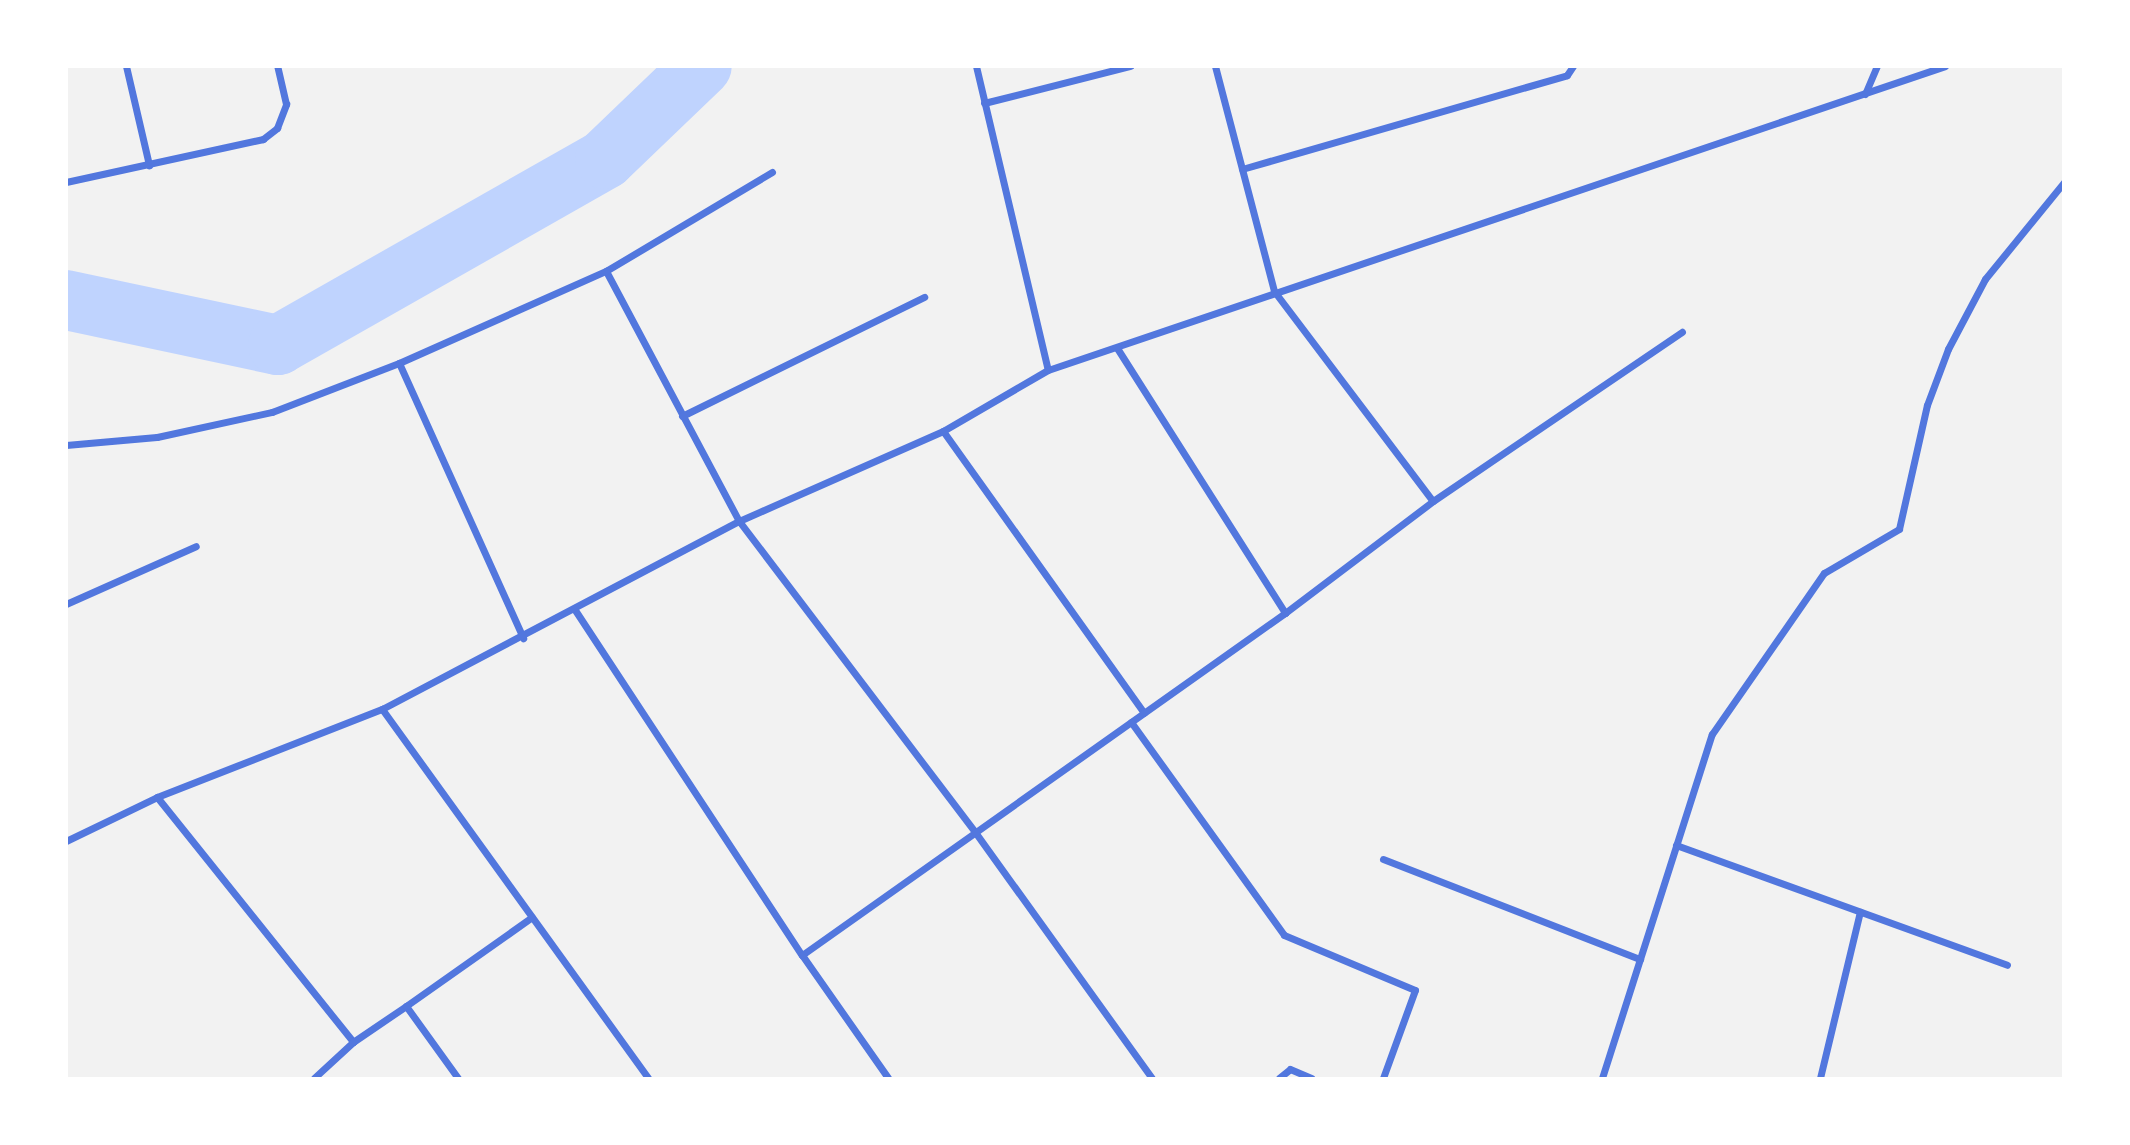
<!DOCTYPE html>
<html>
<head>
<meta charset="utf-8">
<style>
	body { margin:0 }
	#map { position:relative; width:2130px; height:1145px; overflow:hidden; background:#f2f2f2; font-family:"Noto Sans",sans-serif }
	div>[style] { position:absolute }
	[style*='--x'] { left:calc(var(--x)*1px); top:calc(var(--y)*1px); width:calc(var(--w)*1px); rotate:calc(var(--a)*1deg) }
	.river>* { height:60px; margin:-30px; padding:0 30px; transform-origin:30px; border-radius:30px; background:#bfd3fe }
	.minor>* { height:7px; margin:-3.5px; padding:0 3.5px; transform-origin:3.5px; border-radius:3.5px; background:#5277de }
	span { translate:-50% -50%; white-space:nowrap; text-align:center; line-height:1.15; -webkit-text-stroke:7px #fff; paint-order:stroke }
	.frame { position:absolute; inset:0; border:68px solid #fff; pointer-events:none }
</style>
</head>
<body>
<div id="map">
	<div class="river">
		<i style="--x:66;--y:300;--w:217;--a:12"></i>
		<i style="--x:278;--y:345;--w:376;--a:-29.6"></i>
		<i style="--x:605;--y:159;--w:134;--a:-43.8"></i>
	</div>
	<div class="minor">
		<i style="--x:126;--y:66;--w:102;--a:76.9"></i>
		<i style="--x:976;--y:66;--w:312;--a:76.7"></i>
		<i style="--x:1215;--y:66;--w:233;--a:75.3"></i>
		<i style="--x:1274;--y:291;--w:263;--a:52.9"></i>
		<i style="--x:1865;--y:94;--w:30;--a:-67"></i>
		<i style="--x:984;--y:103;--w:151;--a:-14.2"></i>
		<i style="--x:1242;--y:169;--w:338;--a:-16.1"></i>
		<i style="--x:1567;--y:75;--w:11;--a:-56"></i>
		<i style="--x:772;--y:172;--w:193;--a:149.2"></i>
		<i style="--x:606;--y:271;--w:283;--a:62"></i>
		<i style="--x:739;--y:521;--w:390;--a:52.8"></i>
		<i style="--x:975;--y:832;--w:303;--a:54.3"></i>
		<i style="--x:66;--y:182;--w:202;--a:-12.3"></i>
		<i style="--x:263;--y:139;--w:18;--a:-38"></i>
		<i style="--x:277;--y:128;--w:26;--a:-69"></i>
		<i style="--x:286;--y:104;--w:39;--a:-103"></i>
		<i style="--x:1117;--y:348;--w:314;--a:57.6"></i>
		<i style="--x:399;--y:363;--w:302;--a:65.7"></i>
		<i style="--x:682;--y:416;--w:270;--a:-26.2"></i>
		<i style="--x:943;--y:431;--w:346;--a:54.5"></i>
		<i style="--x:66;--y:445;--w:91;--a:-5"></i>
		<i style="--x:157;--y:437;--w:118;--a:-12.3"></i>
		<i style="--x:272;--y:412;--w:136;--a:-21.1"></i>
		<i style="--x:399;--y:363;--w:227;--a:-24"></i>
		<i style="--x:66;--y:604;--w:142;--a:-24"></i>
		<i style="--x:575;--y:610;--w:413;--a:56.7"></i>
		<i style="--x:802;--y:955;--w:592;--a:-35.3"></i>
		<i style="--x:1285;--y:613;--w:186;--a:-37.1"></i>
		<i style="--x:1433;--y:501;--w:301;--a:-34.2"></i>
		<i style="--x:382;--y:709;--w:455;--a:54.2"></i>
		<i style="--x:1131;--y:722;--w:262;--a:54.3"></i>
		<i style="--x:1284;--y:935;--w:142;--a:22.8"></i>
		<i style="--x:1415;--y:990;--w:94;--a:110"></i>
		<i style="--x:157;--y:797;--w:314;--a:51.3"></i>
		<i style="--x:353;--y:1042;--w:64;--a:-34.2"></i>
		<i style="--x:406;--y:1006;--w:89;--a:54.2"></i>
		<i style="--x:66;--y:841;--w:101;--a:-25.8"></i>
		<i style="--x:157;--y:797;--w:242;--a:-21.4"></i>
		<i style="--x:382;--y:709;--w:403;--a:-27.8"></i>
		<i style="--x:739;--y:521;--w:223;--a:-23.8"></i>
		<i style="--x:943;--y:431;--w:121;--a:-30.2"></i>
		<i style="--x:1048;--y:370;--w:947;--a:-18.72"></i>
		<i style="--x:1676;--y:845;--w:352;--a:19.9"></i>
		<i style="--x:1383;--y:859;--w:276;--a:21.3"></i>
		<i style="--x:802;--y:955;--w:150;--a:55"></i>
		<i style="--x:406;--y:1006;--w:154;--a:-35.2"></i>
		<i style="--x:314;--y:1078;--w:53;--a:-42.7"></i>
		<i style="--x:1279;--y:1078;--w:14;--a:-39"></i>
		<i style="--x:1290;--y:1069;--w:23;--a:23"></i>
		<i style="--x:1602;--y:1078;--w:361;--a:-72.3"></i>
		<i style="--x:1712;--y:734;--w:196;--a:-55.2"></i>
		<i style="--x:1824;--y:573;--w:87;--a:-30.4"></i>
		<i style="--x:1899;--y:529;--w:127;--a:-77.3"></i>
		<i style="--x:1927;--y:405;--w:60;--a:-69.4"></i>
		<i style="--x:1948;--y:349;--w:79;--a:-62.1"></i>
		<i style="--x:1985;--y:279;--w:125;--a:-50.8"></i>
		<i style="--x:1820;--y:1078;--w:171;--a:-76.5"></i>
	</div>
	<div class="frame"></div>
</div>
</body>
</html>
